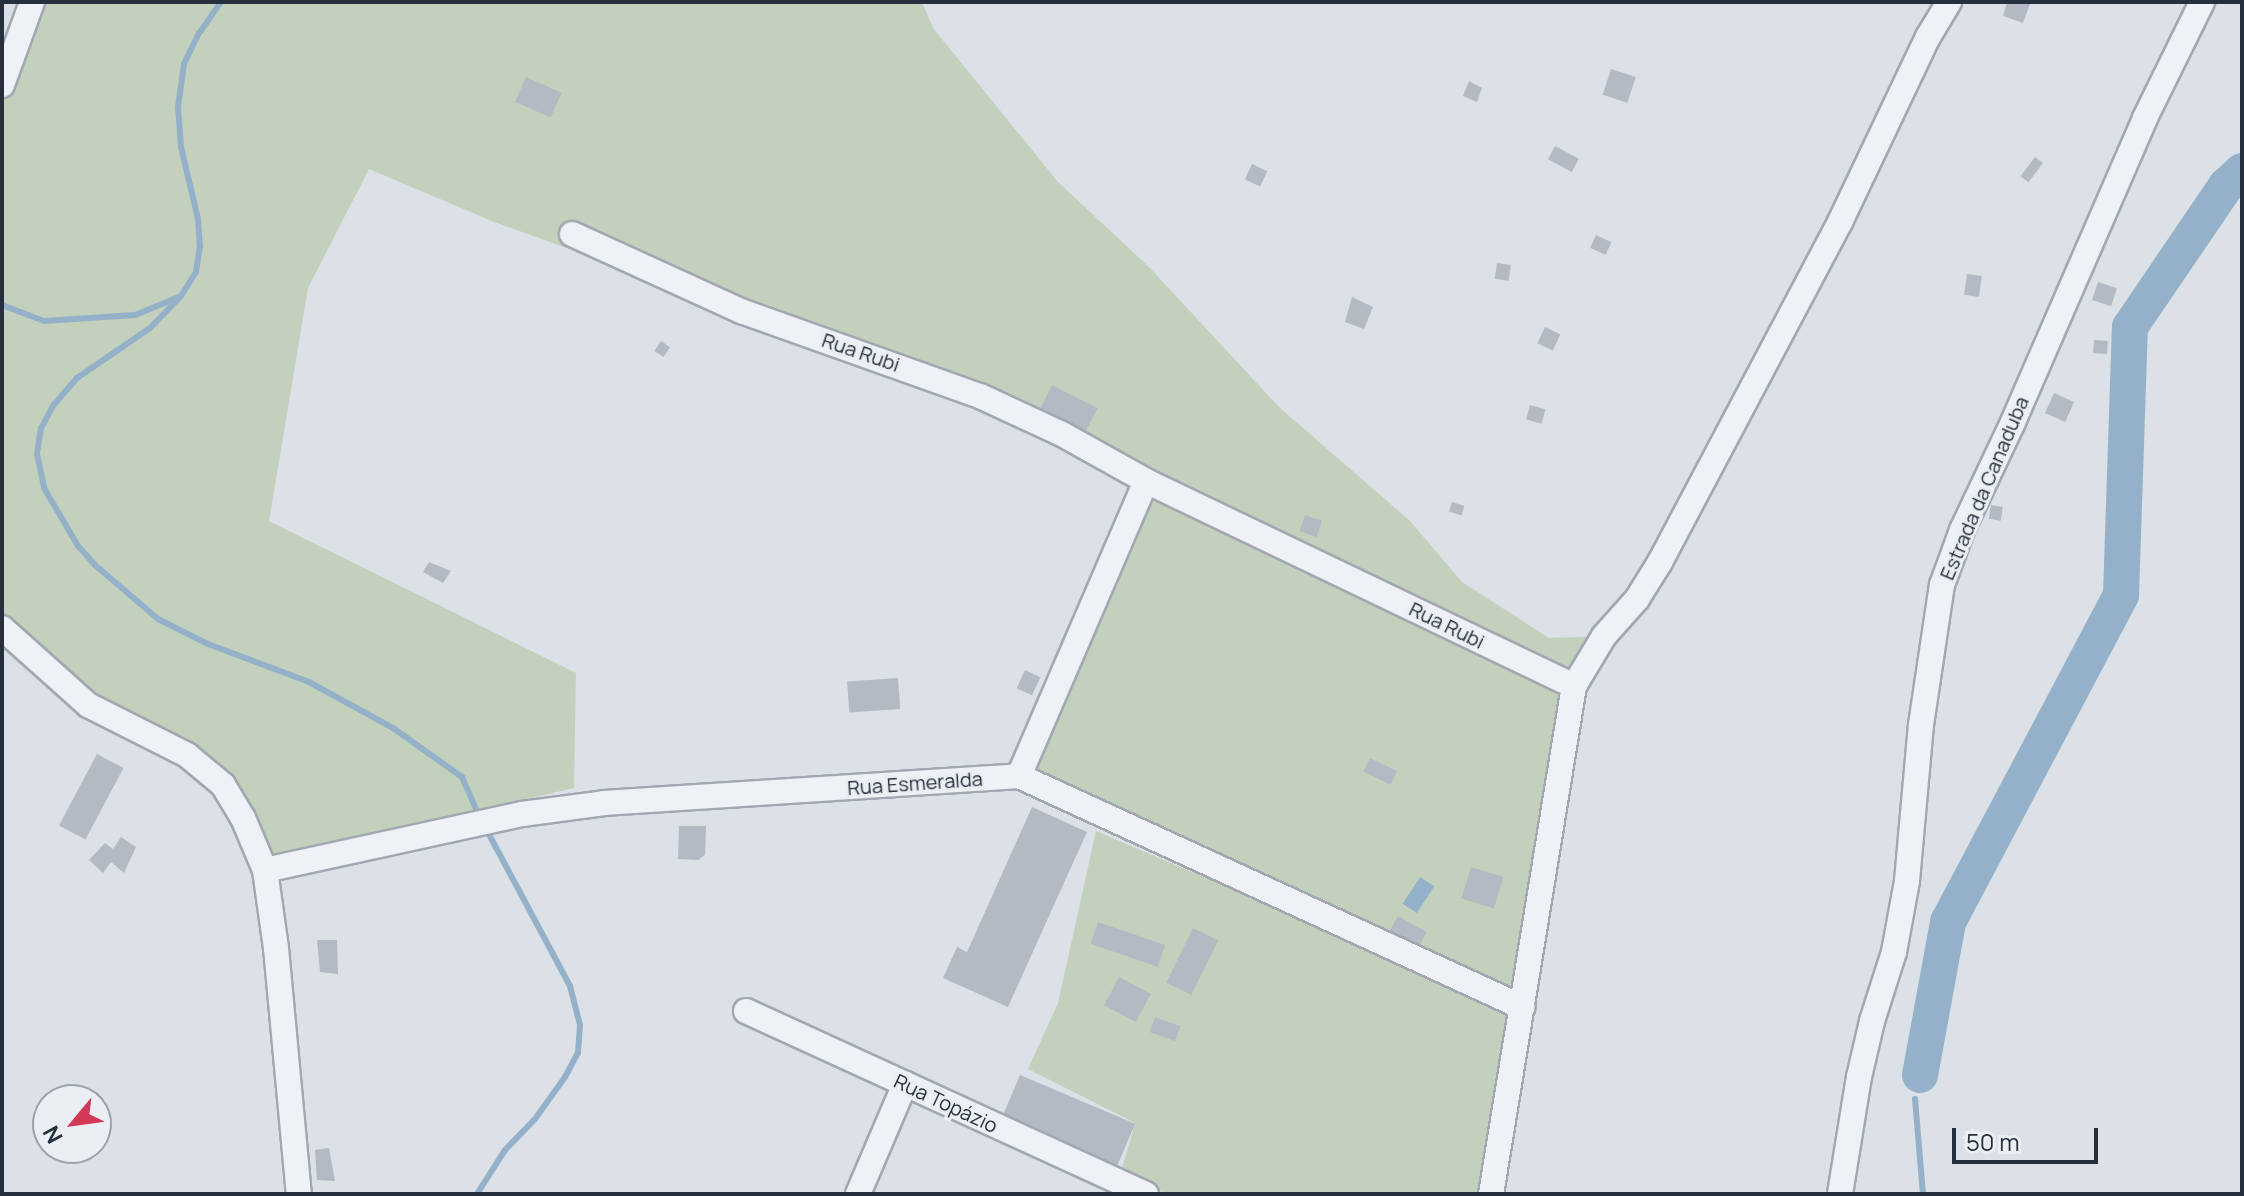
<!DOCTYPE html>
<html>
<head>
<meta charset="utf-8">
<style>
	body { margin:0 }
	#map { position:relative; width:2244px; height:1196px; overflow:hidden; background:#dbe1e7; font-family:Manrope,sans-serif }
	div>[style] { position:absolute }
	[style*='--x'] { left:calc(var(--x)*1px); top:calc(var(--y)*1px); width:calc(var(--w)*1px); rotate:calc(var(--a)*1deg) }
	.green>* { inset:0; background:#c3d1bc }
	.water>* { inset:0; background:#94b1c9; transform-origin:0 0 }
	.stream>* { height:6px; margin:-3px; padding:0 3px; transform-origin:3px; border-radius:3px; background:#94b1c9 }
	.river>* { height:36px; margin:-18px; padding:0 18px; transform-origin:18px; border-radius:18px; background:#94b1c9 }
	.building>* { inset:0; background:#b3bac4; transform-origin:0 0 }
	.roads { filter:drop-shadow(2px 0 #a1a8b1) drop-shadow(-2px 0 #a1a8b1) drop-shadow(0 2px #a1a8b1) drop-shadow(0 -2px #a1a8b1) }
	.minor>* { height:24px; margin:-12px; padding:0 12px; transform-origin:12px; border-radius:12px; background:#eef1f5 }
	span { translate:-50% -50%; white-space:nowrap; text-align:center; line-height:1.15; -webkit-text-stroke:6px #ebeff4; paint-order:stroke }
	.street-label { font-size:20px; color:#252f3d }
	.frame { position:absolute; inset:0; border:4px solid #252f3d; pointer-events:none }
	.north { position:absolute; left:32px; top:1084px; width:80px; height:80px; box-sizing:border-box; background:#ebeff4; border:2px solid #9ca2ab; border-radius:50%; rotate:241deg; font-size:22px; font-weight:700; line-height:32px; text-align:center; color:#252f3d }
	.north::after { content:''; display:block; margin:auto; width:28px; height:36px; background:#d43859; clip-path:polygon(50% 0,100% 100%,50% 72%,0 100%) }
	.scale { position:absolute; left:1952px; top:1128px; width:146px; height:36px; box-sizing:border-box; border:4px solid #252f3d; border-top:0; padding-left:10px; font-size:24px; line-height:28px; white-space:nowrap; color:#252f3d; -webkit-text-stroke:6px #ebeff4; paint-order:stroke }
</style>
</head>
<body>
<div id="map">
	<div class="green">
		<i style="clip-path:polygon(27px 2px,922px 2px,933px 28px,1058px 182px,1149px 267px,1279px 407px,1410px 521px,1462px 582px,1549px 638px,1604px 636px,1574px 686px,1522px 1007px,1030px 772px,1146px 481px,980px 396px,494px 222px,369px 169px,308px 288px,269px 521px,576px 673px,574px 788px,275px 858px,223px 785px,88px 705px,2px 628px,2px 79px)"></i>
		<i style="clip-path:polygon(1096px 831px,1513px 1009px,1482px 1194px,1166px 1194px,1121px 1172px,1135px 1123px,1028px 1069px,1058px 1003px)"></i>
	</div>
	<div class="water">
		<i style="left:1420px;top:877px;width:17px;height:32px;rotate:33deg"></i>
	</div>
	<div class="stream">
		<i style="--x:221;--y:2;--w:38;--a:125"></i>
		<i style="--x:199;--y:33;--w:34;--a:116"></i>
		<i style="--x:184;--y:64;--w:43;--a:97.9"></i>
		<i style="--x:178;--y:107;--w:40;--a:85.7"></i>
		<i style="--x:181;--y:147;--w:74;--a:76.7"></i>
		<i style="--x:198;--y:219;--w:27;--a:86"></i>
		<i style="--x:200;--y:246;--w:26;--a:99"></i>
		<i style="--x:196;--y:272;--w:28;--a:122"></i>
		<i style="--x:181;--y:296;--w:45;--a:134.1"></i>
		<i style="--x:150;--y:328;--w:88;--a:145.6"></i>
		<i style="--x:77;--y:378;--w:35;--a:131"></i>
		<i style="--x:54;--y:404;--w:27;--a:118"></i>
		<i style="--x:41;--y:428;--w:26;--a:99"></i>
		<i style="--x:37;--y:454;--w:35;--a:78"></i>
		<i style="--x:44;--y:488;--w:67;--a:59.6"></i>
		<i style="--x:78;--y:546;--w:25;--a:48"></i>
		<i style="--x:95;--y:565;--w:83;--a:40.6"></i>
		<i style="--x:158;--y:619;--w:56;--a:26.6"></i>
		<i style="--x:208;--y:644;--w:108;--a:20.6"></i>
		<i style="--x:309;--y:682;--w:96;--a:28.7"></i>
		<i style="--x:393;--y:728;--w:85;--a:35.4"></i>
		<i style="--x:462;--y:777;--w:43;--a:66.4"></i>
		<i style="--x:2;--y:305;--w:45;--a:20.9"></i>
		<i style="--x:44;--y:321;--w:91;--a:-3.8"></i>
		<i style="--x:135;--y:315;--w:48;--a:-22.2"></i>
		<i style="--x:1915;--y:1099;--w:95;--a:85.2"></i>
		<i style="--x:477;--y:1194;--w:52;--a:-57.5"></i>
		<i style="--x:505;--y:1150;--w:43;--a:-45.9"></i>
		<i style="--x:535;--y:1119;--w:52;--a:-54.5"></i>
		<i style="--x:565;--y:1077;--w:27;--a:-62"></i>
		<i style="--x:578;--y:1053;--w:28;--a:-86"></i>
		<i style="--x:580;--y:1025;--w:40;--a:-104.4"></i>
		<i style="--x:570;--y:986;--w:178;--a:-118.1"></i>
	</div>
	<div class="river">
		<i style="--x:1920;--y:1075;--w:156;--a:-79.6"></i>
		<i style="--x:1948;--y:922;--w:370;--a:-62.1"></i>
		<i style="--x:2121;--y:595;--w:268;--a:-88.1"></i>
		<i style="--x:2130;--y:327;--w:171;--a:-55.8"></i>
		<i style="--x:2226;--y:186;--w:22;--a:-43"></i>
	</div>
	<div class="building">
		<i style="clip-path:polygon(2007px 2px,2030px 4px,2023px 23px,2003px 16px)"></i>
		<i style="left:1611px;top:69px;width:26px;height:27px;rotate:18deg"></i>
		<i style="left:526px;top:77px;width:39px;height:27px;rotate:24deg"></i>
		<i style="clip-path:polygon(1469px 81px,1482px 88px,1477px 102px,1463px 96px)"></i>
		<i style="left:1555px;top:146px;width:27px;height:15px;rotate:28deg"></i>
		<i style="left:2035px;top:157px;width:10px;height:24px;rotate:37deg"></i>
		<i style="left:1252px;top:164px;width:17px;height:17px;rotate:25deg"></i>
		<i style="left:1596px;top:235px;width:17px;height:14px;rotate:25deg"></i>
		<i style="left:1497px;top:263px;width:14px;height:16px;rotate:8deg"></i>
		<i style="left:1967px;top:274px;width:15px;height:21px;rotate:8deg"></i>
		<i style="left:2098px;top:282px;width:20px;height:19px;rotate:18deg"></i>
		<i style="clip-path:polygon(1352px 297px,1373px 307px,1364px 329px,1345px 322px)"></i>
		<i style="left:1545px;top:327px;width:17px;height:18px;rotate:25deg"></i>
		<i style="left:2094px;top:340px;width:14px;height:13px;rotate:4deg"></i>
		<i style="left:661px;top:341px;width:11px;height:12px;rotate:34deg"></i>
		<i style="left:1052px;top:385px;width:51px;height:30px;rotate:27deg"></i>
		<i style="left:2054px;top:393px;width:22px;height:22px;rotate:24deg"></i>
		<i style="left:1530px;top:405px;width:16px;height:15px;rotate:15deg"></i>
		<i style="left:1452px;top:502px;width:13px;height:10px;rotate:18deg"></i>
		<i style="left:1991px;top:505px;width:12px;height:14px;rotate:9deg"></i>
		<i style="left:1305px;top:515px;width:18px;height:17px;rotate:19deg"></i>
		<i style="clip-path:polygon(429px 562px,451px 571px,443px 583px,423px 572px)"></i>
		<i style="left:1025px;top:670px;width:17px;height:20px;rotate:25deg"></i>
		<i style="left:898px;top:678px;width:31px;height:51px;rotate:86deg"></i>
		<i style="left:97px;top:754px;width:30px;height:81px;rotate:28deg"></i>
		<i style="left:1370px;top:758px;width:30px;height:15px;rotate:26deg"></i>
		<i style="clip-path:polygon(1032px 807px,1087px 832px,1008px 1007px,943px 978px,957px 947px,967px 952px)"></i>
		<i style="clip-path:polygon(679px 826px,706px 826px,705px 855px,698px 860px,678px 859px)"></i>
		<i style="clip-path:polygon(121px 837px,136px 847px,124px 873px,111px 862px,103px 873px,89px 860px,105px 843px,113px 849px)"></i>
		<i style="left:1471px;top:867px;width:34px;height:33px;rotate:17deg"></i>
		<i style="left:1398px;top:916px;width:33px;height:19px;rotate:29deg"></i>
		<i style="left:1098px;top:922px;width:71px;height:23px;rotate:19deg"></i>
		<i style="left:1193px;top:928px;width:28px;height:61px;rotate:26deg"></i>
		<i style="clip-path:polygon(317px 940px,337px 940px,338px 974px,320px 972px)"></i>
		<i style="left:1119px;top:977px;width:36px;height:32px;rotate:28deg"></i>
		<i style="left:1155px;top:1017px;width:27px;height:16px;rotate:20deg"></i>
		<i style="left:1020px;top:1075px;width:125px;height:45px;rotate:23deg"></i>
		<i style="clip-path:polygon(329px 1148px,335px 1181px,317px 1180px,315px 1150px)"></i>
	</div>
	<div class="roads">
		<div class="minor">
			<i style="--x:2;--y:85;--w:88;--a:-70.1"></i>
			<i style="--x:572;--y:234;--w:186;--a:24.5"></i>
			<i style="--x:741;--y:311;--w:254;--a:19.6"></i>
			<i style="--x:980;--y:396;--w:90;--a:24.9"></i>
			<i style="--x:1062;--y:434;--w:96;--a:29.2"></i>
			<i style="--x:1146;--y:481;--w:475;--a:25.6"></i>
			<i style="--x:2;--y:628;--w:115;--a:41.8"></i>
			<i style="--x:88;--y:705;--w:111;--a:26.8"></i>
			<i style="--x:187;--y:755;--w:47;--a:39.8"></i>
			<i style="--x:223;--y:785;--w:39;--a:59"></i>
			<i style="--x:243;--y:818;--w:56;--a:67.1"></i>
			<i style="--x:265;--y:870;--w:79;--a:82"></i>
			<i style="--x:276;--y:948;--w:247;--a:84.7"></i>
			<i style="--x:1019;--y:776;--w:321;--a:-66.7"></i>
			<i style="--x:265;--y:870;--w:263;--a:-12.3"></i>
			<i style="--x:522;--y:814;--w:83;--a:-7.6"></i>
			<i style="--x:604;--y:803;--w:416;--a:-3.7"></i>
			<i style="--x:1019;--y:776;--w:554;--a:24.67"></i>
			<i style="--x:746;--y:1011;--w:440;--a:24.6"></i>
			<i style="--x:858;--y:1194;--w:120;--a:-66.9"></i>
			<i style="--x:1491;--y:1194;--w:515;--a:-80.72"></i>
			<i style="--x:1574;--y:686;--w:58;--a:-59"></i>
			<i style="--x:1604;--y:636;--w:50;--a:-48.3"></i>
			<i style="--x:1637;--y:599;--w:44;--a:-58.1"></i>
			<i style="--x:1660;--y:562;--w:385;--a:-62.1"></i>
			<i style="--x:1840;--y:222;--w:205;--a:-64.6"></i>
			<i style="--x:1928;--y:37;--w:41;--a:-59"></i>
			<i style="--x:1840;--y:1194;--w:119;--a:-80.8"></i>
			<i style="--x:1859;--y:1077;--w:57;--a:-76.9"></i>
			<i style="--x:1872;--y:1021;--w:72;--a:-72.3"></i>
			<i style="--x:1894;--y:952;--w:72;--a:-79.6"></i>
			<i style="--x:1907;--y:881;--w:157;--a:-84.9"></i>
			<i style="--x:1921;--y:725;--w:142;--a:-81.5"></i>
			<i style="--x:1942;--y:585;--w:59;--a:-70"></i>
			<i style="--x:1962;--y:530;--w:119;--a:-64.7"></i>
			<i style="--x:2013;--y:422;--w:331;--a:-66.5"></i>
			<i style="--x:2145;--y:118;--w:129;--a:-63.8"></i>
		</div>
	</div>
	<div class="street-label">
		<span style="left:861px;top:352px;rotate:19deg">Rua Rubi</span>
		<span style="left:1984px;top:488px;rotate:-67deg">Estrada da Canaduba</span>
		<span style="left:1447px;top:625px;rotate:26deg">Rua Rubi</span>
		<span style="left:915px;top:783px;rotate:-4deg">Rua Esmeralda</span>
		<span style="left:946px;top:1103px;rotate:25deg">Rua Topázio</span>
	</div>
	<div class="frame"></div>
	<div class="north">N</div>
	<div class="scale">50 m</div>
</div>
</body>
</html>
